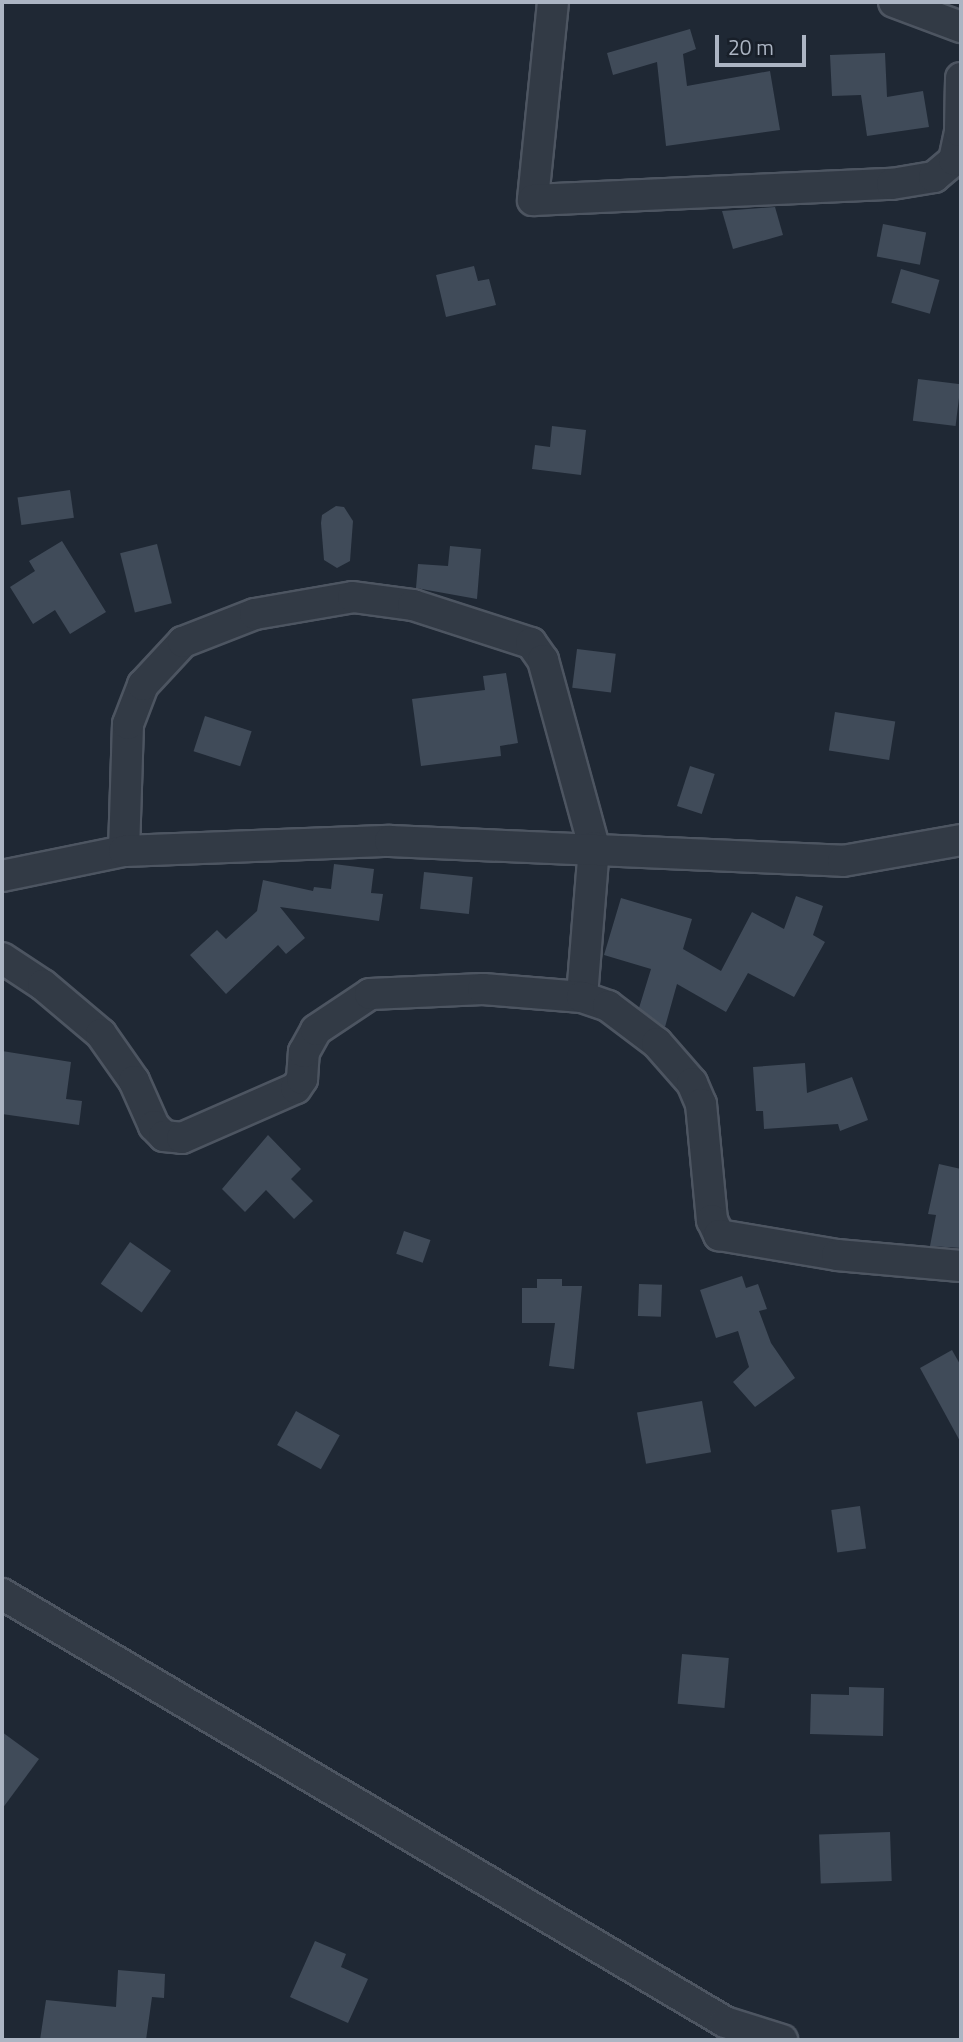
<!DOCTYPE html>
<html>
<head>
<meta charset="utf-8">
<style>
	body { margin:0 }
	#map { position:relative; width:963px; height:2042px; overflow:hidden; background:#1f2834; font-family:"Titillium Web",sans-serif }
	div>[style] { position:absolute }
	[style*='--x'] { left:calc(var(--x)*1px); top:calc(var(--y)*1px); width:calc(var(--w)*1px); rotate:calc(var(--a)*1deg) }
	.building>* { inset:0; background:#404b59; transform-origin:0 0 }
	.roads { filter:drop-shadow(2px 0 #4d5561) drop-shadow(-2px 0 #4d5561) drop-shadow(0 2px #4d5561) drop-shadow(0 -2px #4d5561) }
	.minor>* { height:30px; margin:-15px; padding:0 15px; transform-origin:15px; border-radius:15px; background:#323a45 }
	span { translate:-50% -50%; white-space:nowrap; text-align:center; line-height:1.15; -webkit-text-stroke:7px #181f29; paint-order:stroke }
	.frame { position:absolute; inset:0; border:4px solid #acb5c3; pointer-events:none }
	.scale { position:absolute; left:715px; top:35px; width:91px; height:32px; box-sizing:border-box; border:4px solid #acb5c3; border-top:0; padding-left:9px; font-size:21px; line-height:24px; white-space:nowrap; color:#acb5c3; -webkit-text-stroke:5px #181f29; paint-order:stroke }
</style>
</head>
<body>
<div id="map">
	<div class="building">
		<i style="clip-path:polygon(690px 29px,696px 49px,683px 54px,687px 86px,770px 71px,780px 130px,666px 146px,657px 62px,613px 75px,607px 53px)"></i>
		<i style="clip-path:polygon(885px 53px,887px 97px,923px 91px,929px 127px,867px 136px,861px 95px,832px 96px,830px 55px)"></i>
		<i style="clip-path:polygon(775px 207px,783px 235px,733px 249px,722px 211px)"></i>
		<i style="left:883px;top:224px;width:44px;height:33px;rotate:11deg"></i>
		<i style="clip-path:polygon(474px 266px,478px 281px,489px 279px,496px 305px,446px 317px,436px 275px)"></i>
		<i style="left:901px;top:269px;width:40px;height:35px;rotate:16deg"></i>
		<i style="left:918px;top:379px;width:43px;height:42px;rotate:7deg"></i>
		<i style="clip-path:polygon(552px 426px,586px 430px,581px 475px,532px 469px,535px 445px,550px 447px)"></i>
		<i style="left:70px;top:490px;width:28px;height:53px;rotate:82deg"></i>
		<i style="clip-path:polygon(336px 506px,344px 507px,353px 521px,350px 561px,337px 568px,324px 560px,321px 523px,322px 515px)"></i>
		<i style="clip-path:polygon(62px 541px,106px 612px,70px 634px,55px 610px,33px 624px,10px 587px,35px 571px,29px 561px)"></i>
		<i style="left:157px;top:544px;width:61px;height:38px;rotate:76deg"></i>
		<i style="clip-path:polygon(450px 546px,481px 549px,477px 599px,416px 588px,418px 564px,448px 566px)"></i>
		<i style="left:577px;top:649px;width:39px;height:39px;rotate:7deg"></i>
		<i style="clip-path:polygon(506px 673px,518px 743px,500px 746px,501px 756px,421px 766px,412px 699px,485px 690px,483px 676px)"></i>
		<i style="left:835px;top:712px;width:61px;height:39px;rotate:9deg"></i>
		<i style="left:205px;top:716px;width:49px;height:37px;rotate:18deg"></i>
		<i style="left:690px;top:766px;width:26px;height:42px;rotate:18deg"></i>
		<i style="clip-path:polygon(334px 864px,374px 869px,371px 893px,383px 894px,379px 921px,280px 907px,305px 938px,286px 954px,278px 945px,226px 994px,190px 955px,217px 930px,226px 939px,257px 911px,263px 880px,313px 891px,314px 887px,331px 889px)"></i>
		<i style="left:424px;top:872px;width:49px;height:37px;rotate:6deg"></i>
		<i style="clip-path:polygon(796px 896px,823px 906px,813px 935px,825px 942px,794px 997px,748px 973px,726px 1012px,677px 984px,665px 1027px,639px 1008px,651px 969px,604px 955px,621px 898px,692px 919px,683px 949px,721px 971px,752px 912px,784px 929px)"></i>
		<i style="clip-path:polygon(2px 1051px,71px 1062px,66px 1099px,82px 1101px,79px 1125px,2px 1114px)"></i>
		<i style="clip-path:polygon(805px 1063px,807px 1093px,852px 1077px,868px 1120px,840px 1131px,838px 1124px,764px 1129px,763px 1111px,756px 1111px,753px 1067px)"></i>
		<i style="clip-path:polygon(268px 1135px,301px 1169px,291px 1179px,313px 1201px,294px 1219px,266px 1190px,245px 1212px,222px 1189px)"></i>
		<i style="clip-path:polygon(939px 1164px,961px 1169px,961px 1248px,930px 1246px,936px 1215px,928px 1214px)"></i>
		<i style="left:404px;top:1231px;width:28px;height:24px;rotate:19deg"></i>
		<i style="left:130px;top:1242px;width:50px;height:51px;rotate:35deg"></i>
		<i style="clip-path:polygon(742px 1276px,746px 1288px,758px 1284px,767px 1309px,759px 1311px,771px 1343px,795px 1378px,755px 1407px,733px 1382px,749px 1367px,738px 1331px,716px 1338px,700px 1290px)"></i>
		<i style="clip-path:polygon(537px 1279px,562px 1279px,562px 1286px,582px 1286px,574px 1369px,549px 1366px,555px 1323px,522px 1323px,522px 1288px,537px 1288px)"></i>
		<i style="left:639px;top:1284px;width:23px;height:32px;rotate:2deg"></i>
		<i style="clip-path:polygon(952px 1350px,961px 1366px,961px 1443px,920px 1368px)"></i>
		<i style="left:702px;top:1401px;width:52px;height:66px;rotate:80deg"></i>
		<i style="left:296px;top:1411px;width:50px;height:39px;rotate:29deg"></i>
		<i style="left:860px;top:1506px;width:43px;height:29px;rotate:82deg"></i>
		<i style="left:682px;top:1654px;width:47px;height:50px;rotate:5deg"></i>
		<i style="clip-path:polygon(849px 1687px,884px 1688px,883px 1736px,810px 1734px,811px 1694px,849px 1695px)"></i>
		<i style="clip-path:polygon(2px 1732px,39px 1759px,2px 1809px)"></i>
		<i style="left:890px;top:1832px;width:49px;height:71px;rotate:88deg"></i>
		<i style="clip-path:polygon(315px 1941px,346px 1954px,341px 1967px,368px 1979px,348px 2023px,290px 1997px)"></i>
		<i style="clip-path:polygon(118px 1970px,165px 1974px,164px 1998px,152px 1997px,146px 2040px,40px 2040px,46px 2000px,116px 2007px)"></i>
	</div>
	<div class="roads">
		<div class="minor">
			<i style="--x:553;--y:2;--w:199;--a:95.8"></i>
			<i style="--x:533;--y:200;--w:359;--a:-2.6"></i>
			<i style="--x:892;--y:184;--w:43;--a:-9.5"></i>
			<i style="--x:934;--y:177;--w:26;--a:-40"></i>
			<i style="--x:954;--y:160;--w:30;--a:-78"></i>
			<i style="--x:960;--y:131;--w:53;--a:-88.9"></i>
			<i style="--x:894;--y:2;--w:72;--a:20.5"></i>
			<i style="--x:124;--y:851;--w:127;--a:-88.2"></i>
			<i style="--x:128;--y:724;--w:42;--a:-69"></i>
			<i style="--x:143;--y:685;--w:59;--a:-47.1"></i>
			<i style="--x:183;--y:642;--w:77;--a:-21.3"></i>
			<i style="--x:255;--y:614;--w:99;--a:-9.8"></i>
			<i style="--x:353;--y:597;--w:61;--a:7.6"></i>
			<i style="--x:413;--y:605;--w:124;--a:17.9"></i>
			<i style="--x:531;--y:643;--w:21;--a:55"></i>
			<i style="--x:543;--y:660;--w:194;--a:74.7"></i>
			<i style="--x:594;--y:847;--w:150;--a:94.6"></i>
			<i style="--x:2;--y:876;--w:125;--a:-11.6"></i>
			<i style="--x:124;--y:851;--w:266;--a:-2.2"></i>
			<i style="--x:390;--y:841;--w:453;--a:2.5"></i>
			<i style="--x:843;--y:861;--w:120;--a:-10.1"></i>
			<i style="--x:2;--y:958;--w:49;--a:33.4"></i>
			<i style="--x:43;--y:985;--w:76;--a:40.2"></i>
			<i style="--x:101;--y:1034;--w:57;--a:54.9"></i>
			<i style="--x:134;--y:1081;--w:49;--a:66"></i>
			<i style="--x:154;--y:1126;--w:14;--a:45"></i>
			<i style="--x:164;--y:1136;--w:18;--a:6"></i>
			<i style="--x:182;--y:1138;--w:124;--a:-23.7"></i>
			<i style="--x:296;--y:1088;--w:11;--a:-56"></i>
			<i style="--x:302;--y:1079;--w:27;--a:-86"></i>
			<i style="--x:304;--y:1052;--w:25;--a:-61"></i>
			<i style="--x:316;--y:1030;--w:65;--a:-33.7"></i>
			<i style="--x:370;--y:994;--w:113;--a:-2.5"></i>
			<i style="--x:483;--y:989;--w:99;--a:4.6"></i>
			<i style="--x:582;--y:997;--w:28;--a:19"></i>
			<i style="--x:608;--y:1006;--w:61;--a:37.1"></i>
			<i style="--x:657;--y:1043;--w:53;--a:48.8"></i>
			<i style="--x:692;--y:1083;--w:23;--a:67"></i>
			<i style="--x:701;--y:1104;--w:117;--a:84.6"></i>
			<i style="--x:712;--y:1220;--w:17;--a:65"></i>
			<i style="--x:719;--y:1235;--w:120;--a:9.6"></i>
			<i style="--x:837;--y:1255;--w:124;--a:5.1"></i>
			<i style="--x:2;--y:1594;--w:840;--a:30.62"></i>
			<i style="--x:725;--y:2022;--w:60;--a:17.5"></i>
		</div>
	</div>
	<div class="frame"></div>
	<div class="scale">20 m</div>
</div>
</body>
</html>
